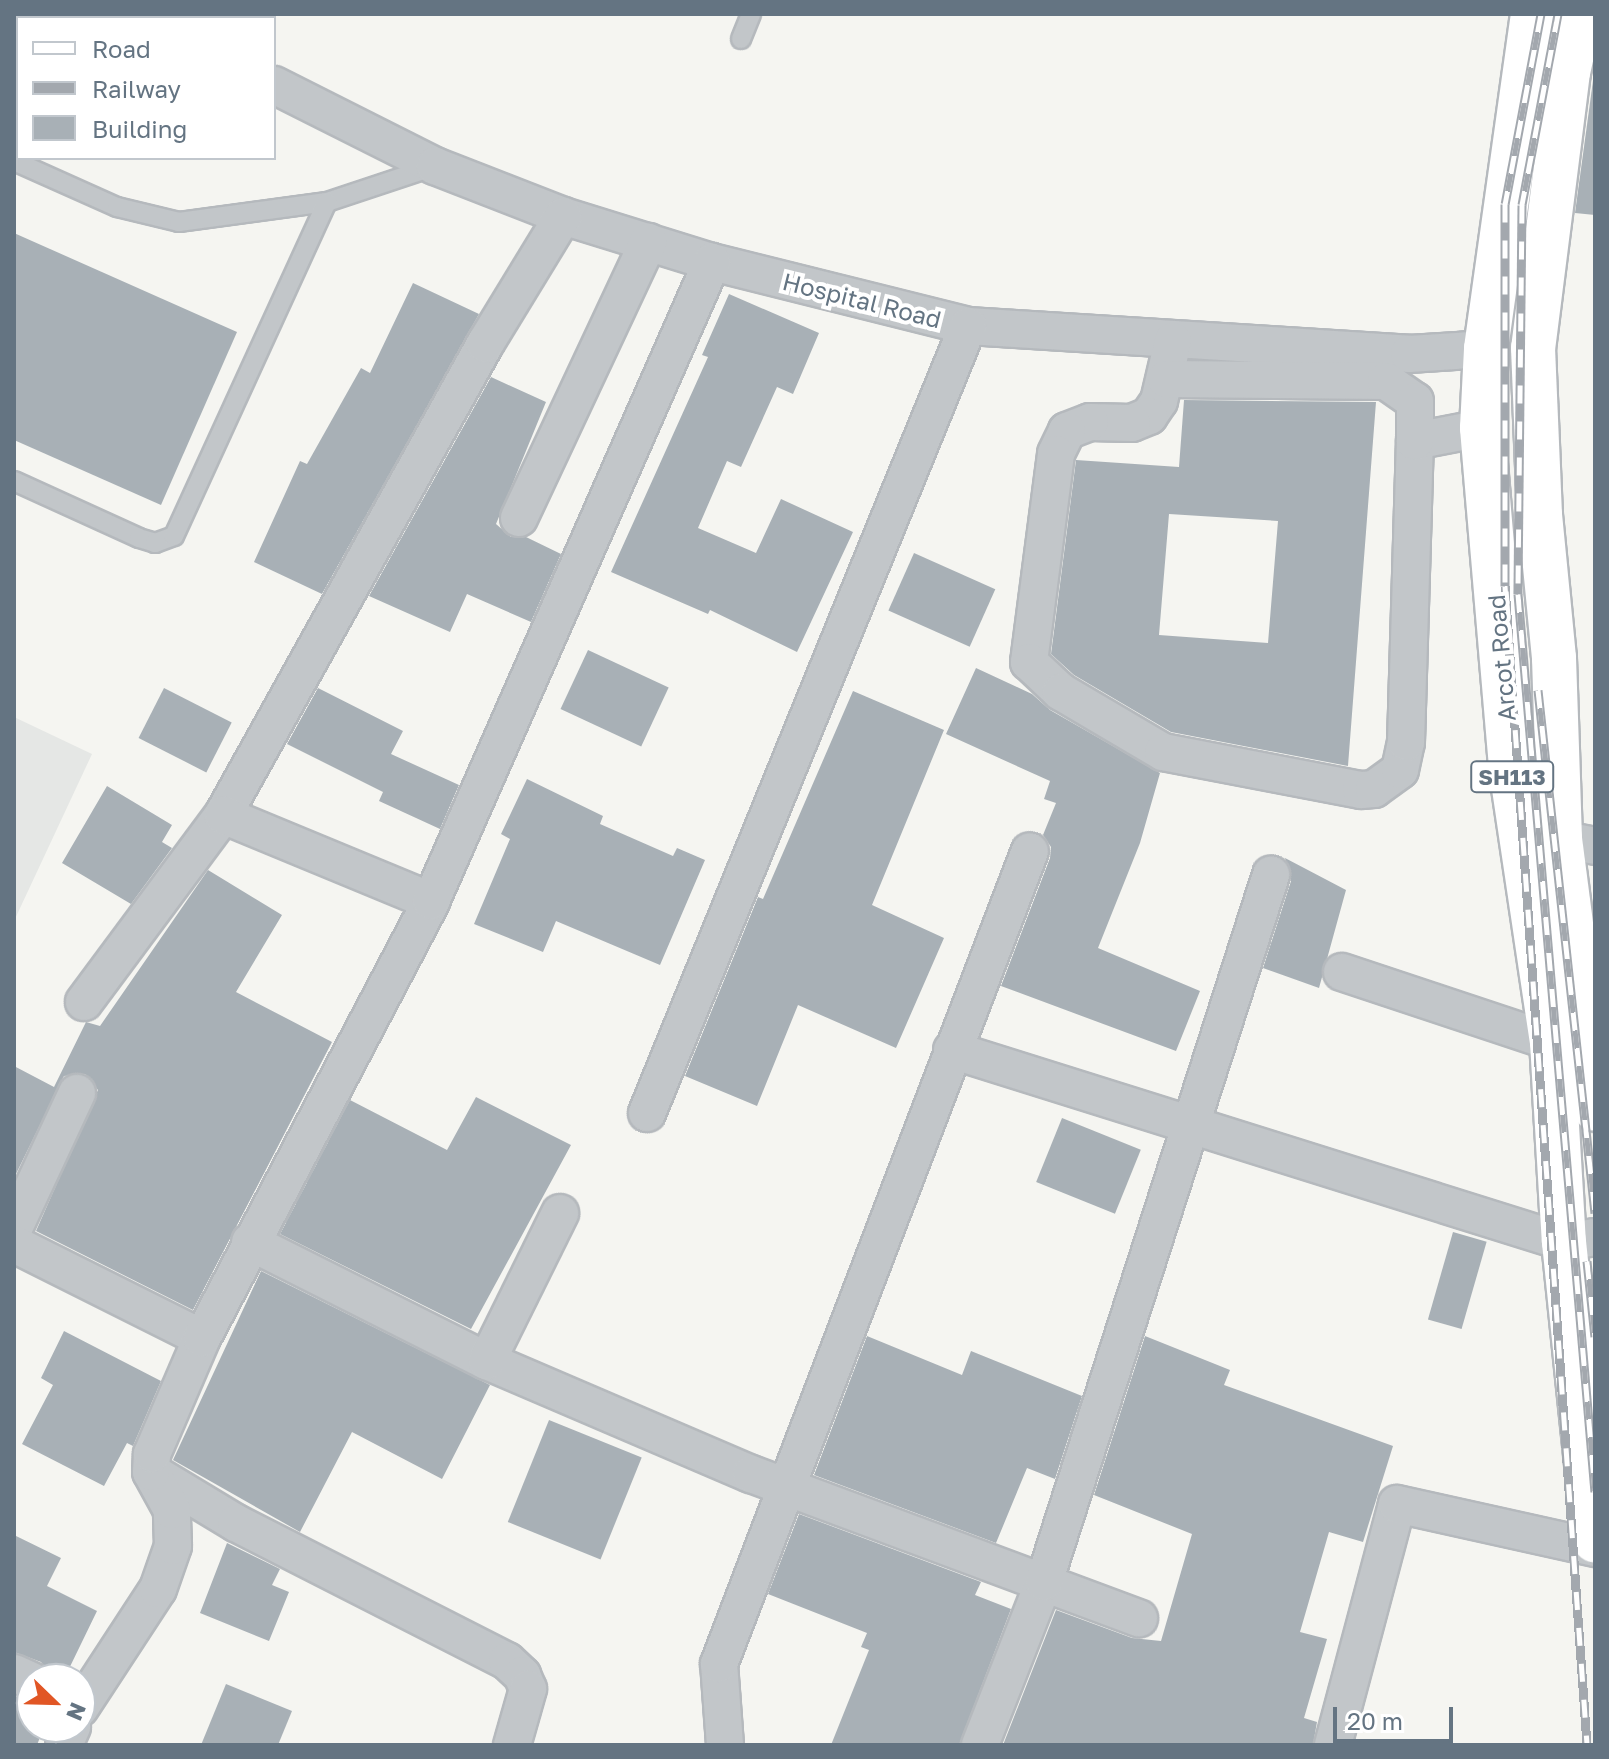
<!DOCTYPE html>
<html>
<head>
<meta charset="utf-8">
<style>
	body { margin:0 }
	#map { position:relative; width:1609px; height:1759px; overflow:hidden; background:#f5f5f1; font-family:"Golos Text",sans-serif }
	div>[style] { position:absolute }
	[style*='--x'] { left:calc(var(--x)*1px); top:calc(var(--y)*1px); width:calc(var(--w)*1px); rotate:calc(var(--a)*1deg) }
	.built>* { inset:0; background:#e5e7e5 }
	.building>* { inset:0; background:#a8b0b6; transform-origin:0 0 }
	.roads { filter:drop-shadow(2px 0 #b5b9bd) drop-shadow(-2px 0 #b5b9bd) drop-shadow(0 2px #b5b9bd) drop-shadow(0 -2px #b5b9bd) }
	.lane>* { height:18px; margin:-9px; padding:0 9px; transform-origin:9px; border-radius:9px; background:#c2c6c9 }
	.street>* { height:36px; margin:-18px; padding:0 18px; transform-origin:18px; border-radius:18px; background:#c2c6c9 }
	.primary>* { height:44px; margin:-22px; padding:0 22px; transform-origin:22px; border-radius:22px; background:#fff }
	.rail>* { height:9px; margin-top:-4.5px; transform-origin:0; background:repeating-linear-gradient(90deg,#fff 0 18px,#a3a8ae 0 36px); box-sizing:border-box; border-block:2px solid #a3a8ae }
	span { translate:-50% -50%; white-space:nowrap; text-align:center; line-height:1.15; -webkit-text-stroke:8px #fff; paint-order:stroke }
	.shield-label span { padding:2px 6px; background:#fff; border:2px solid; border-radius:6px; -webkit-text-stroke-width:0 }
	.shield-label { font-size:22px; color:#647482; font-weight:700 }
	.street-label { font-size:24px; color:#647482 }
	.frame { position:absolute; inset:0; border:16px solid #647482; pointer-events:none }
	.legend { position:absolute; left:16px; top:16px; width:260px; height:144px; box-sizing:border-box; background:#fff; border:2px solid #c1c7cd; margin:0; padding:10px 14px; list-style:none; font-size:24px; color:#647482 }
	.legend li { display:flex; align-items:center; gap:16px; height:40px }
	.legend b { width:40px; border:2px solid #c1c7cd }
	.north { position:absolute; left:16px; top:1663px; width:80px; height:80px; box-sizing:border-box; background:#fff; border:2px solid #c1c7cd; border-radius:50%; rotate:113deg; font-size:22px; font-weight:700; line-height:32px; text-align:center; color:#647482 }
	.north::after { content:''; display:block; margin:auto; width:28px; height:36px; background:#e15625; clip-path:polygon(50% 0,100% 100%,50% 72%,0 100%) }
	.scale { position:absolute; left:1333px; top:1707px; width:120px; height:36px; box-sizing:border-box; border:4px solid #647482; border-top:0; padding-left:10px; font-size:24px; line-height:28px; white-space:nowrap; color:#647482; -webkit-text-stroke:6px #fff; paint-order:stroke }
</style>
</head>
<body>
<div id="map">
	<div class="built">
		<i style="clip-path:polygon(14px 717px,92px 754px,14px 921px)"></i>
	</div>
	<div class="building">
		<i style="clip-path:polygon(1595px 66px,1595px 215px,1575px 213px)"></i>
		<i style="clip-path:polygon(14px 233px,237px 332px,161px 505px,14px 440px)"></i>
		<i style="clip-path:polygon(413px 283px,479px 314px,322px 594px,254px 562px,300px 461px,307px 464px,361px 368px,370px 373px)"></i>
		<i style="clip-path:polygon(729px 294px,819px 333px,793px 394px,777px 387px,741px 467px,727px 461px,698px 528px,756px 553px,781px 499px,853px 532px,797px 652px,710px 610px,708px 614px,611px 572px,708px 357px,702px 355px)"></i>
		<i style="clip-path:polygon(491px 377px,546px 402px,496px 524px,511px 537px,526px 537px,561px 554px,531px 622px,467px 594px,450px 632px,369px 596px)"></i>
		<i style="clip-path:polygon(evenodd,1184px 400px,1376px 402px,1348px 766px,1171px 732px,1074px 675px,1051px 654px,1076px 460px,1179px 467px,1184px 400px,1169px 514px,1278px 521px,1268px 643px,1159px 635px,1169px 514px)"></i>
		<i style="left:914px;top:553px;width:89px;height:63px;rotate:24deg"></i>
		<i style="left:588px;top:650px;width:89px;height:65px;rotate:25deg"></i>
		<i style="clip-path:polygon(976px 668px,1032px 694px,1050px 710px,1160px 773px,1140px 843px,1098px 948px,1200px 991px,1176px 1051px,1001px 986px,1050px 858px,1051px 847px,1043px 835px,1056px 803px,1044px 799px,1050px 781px,946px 734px)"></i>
		<i style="left:164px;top:688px;width:76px;height:56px;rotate:27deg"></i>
		<i style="clip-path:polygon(318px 688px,403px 731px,391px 754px,459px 785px,440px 829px,379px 801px,383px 792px,287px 744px)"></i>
		<i style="clip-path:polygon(853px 691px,944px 730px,872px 905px,944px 938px,896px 1048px,798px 1005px,757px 1106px,685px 1076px,758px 897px,763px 899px)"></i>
		<i style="clip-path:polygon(527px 779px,603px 816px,600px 824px,673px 856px,677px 848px,705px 860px,660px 965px,556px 921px,543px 952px,474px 924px,510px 839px,501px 834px)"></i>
		<i style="clip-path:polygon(107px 786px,172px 825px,162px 842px,172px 848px,131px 904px,62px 863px)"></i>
		<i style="clip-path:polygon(1285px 858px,1346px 890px,1319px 988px,1263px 968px,1291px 881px)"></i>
		<i style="clip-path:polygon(208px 870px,282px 915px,236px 992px,332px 1042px,193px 1310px,36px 1231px,98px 1090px,85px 1074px,64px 1076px,14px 1178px,14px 1066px,54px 1087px,86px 1022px,100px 1026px)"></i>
		<i style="clip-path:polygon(476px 1097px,571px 1145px,471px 1329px,280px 1234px,350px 1100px,447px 1150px)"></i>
		<i style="left:1062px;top:1118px;width:85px;height:69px;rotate:22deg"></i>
		<i style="left:1453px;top:1232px;width:35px;height:91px;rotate:16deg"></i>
		<i style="clip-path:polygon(261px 1271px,490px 1385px,442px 1479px,352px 1432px,300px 1532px,173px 1460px)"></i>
		<i style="clip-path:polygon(64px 1331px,161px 1381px,133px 1446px,127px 1443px,104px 1486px,22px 1444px,53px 1385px,41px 1378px)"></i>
		<i style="clip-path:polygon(867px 1336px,962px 1375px,971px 1351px,1082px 1396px,1055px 1479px,1027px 1468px,996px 1543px,814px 1475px)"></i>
		<i style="clip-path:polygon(1145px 1336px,1230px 1370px,1224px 1385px,1393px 1446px,1363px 1542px,1329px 1532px,1300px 1632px,1327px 1639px,1304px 1718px,1317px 1722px,1313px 1745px,1003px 1745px,1056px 1610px,1132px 1638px,1161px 1641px,1192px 1534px,1094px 1495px)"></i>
		<i style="left:549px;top:1420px;width:100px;height:110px;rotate:22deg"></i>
		<i style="clip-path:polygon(799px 1514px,981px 1582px,975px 1595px,1011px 1609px,959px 1745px,831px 1745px,869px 1650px,861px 1647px,867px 1633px,768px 1594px)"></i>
		<i style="clip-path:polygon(14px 1535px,61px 1558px,47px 1586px,97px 1611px,64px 1679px,53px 1679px,41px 1662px,14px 1652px)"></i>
		<i style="clip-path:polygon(227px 1543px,280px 1569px,272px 1585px,289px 1592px,269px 1641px,200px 1613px)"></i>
		<i style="clip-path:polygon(226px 1684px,292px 1711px,278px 1745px,201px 1745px)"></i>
		<i style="clip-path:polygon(14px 1696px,32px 1702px,32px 1727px,44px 1727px,37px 1745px,14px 1745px)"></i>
	</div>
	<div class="roads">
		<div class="lane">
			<i style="--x:741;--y:39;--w:27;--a:-68"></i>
			<i style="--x:14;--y:161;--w:113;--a:24.1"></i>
			<i style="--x:117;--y:207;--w:64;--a:13.6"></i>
			<i style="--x:179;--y:222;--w:149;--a:-7.7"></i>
			<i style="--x:327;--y:202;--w:111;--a:-18.4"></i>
			<i style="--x:14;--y:481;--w:137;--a:24.5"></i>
			<i style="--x:139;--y:538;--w:17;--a:17"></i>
			<i style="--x:155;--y:543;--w:20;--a:-20"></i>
			<i style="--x:174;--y:536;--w:367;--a:-65.4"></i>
		</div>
		<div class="street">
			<i style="--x:111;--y:14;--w:10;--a:24"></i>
			<i style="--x:162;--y:18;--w:4;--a:-63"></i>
			<i style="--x:274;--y:85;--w:180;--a:26.7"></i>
			<i style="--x:435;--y:166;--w:137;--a:21.3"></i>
			<i style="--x:563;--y:216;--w:156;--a:17.2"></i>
			<i style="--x:712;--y:262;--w:264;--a:14"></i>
			<i style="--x:968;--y:326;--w:442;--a:3.6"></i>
			<i style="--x:1409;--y:354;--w:77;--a:-3.7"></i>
			<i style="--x:1173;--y:341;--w:62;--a:103.1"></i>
			<i style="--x:1159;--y:401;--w:18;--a:124"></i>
			<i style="--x:1149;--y:416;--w:18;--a:158"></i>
			<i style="--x:1132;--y:423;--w:42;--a:-178.6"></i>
			<i style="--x:1090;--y:422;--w:25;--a:159"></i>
			<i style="--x:1067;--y:431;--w:25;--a:116"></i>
			<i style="--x:1056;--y:454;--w:210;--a:97.4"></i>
			<i style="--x:1029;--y:662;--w:44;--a:43.2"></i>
			<i style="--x:1061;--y:692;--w:118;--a:30.5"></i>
			<i style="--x:1163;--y:752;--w:202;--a:10.9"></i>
			<i style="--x:1361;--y:790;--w:13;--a:-4"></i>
			<i style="--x:1374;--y:789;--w:32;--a:-36"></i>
			<i style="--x:1400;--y:770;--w:29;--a:-78"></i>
			<i style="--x:1406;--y:742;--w:301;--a:-88.3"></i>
			<i style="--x:1415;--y:441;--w:68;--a:-11"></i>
			<i style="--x:1166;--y:379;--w:220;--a:0.5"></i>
			<i style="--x:1386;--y:381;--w:35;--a:35"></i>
			<i style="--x:1415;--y:401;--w:40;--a:90"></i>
			<i style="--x:519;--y:518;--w:305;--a:-64.9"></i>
			<i style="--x:223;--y:815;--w:539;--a:-60.91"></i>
			<i style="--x:485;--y:344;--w:150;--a:-58.6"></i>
			<i style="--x:1560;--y:839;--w:36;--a:11"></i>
			<i style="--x:1342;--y:972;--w:221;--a:18.4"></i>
			<i style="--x:84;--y:1002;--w:233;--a:-53.4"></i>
			<i style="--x:223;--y:815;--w:225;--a:22.5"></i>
			<i style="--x:952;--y:1050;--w:641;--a:17.42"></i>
			<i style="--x:1564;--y:1242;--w:31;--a:-9"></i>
			<i style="--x:647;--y:1113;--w:850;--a:-67.81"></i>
			<i style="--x:14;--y:1228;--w:149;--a:-65"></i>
			<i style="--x:250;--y:1242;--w:265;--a:26.7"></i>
			<i style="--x:487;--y:1361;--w:287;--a:23.2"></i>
			<i style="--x:751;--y:1474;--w:414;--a:20.4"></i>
			<i style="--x:14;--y:1244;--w:210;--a:26.6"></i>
			<i style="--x:487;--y:1361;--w:165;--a:-63.7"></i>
			<i style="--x:153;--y:1473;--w:97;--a:31.1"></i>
			<i style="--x:236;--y:1523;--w:304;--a:27"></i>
			<i style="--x:507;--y:1661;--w:21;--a:43"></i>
			<i style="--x:522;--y:1675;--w:15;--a:67"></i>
			<i style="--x:528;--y:1689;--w:58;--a:105.9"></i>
			<i style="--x:14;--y:1673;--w:20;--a:24"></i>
			<i style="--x:80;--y:1708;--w:142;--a:-56.8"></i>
			<i style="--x:158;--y:1589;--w:46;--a:-70.8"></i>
			<i style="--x:173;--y:1546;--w:36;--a:-92"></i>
			<i style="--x:172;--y:1510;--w:43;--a:-118.9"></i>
			<i style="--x:151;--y:1472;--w:18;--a:-87"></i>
			<i style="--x:152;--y:1454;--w:126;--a:-66.7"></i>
			<i style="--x:202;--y:1338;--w:493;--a:-62.3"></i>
			<i style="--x:431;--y:901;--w:698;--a:-66.26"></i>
			<i style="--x:64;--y:1745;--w:20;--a:-66"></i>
			<i style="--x:725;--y:1745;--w:81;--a:-94.2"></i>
			<i style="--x:719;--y:1664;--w:870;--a:-69.07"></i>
			<i style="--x:980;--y:1745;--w:175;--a:-68.6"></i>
			<i style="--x:1044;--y:1582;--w:743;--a:-72.2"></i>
			<i style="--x:1333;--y:1745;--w:249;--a:-75.1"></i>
			<i style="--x:1397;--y:1504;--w:203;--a:12.5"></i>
		</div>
		<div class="primary">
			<i style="--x:1533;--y:14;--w:338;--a:98"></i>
			<i style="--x:1486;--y:349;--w:79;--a:92.9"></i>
			<i style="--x:1482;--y:428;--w:341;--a:85.1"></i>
			<i style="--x:1511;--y:768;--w:277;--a:81.5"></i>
			<i style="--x:1552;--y:1042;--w:200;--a:86.6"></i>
			<i style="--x:1564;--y:1242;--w:300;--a:84.1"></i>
			<i style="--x:1581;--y:14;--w:59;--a:102.6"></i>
			<i style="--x:1568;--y:72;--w:278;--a:97.2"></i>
			<i style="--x:1533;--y:348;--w:167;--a:87.6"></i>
			<i style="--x:1540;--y:515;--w:144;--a:84.4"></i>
			<i style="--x:1554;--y:658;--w:181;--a:88.1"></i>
			<i style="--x:1560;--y:839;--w:272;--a:82.6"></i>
		</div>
	</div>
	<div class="rail">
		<i style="--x:1541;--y:14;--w:193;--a:100.7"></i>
		<i style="--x:1505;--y:204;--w:382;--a:90"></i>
		<i style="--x:1505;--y:586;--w:1162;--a:85.95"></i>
		<i style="--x:1558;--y:14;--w:194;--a:100.7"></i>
		<i style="--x:1522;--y:205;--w:389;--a:90.6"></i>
		<i style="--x:1518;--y:594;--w:901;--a:85.1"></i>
		<i style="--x:1538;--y:690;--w:526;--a:83.78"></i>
		<i style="--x:1587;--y:1261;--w:76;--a:84"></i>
	</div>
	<div class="shield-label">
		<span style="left:1512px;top:777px">SH113</span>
	</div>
	<div class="street-label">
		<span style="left:862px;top:300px;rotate:14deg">Hospital Road</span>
		<span style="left:1501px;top:658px;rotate:-95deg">Arcot Road</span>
	</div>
	<div class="frame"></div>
	<ul class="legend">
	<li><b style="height:10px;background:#fff"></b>Road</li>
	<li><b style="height:10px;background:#a3a8ae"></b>Railway</li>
	<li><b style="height:22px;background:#a8b0b6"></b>Building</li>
	</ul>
	<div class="north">N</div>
	<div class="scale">20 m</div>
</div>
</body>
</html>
